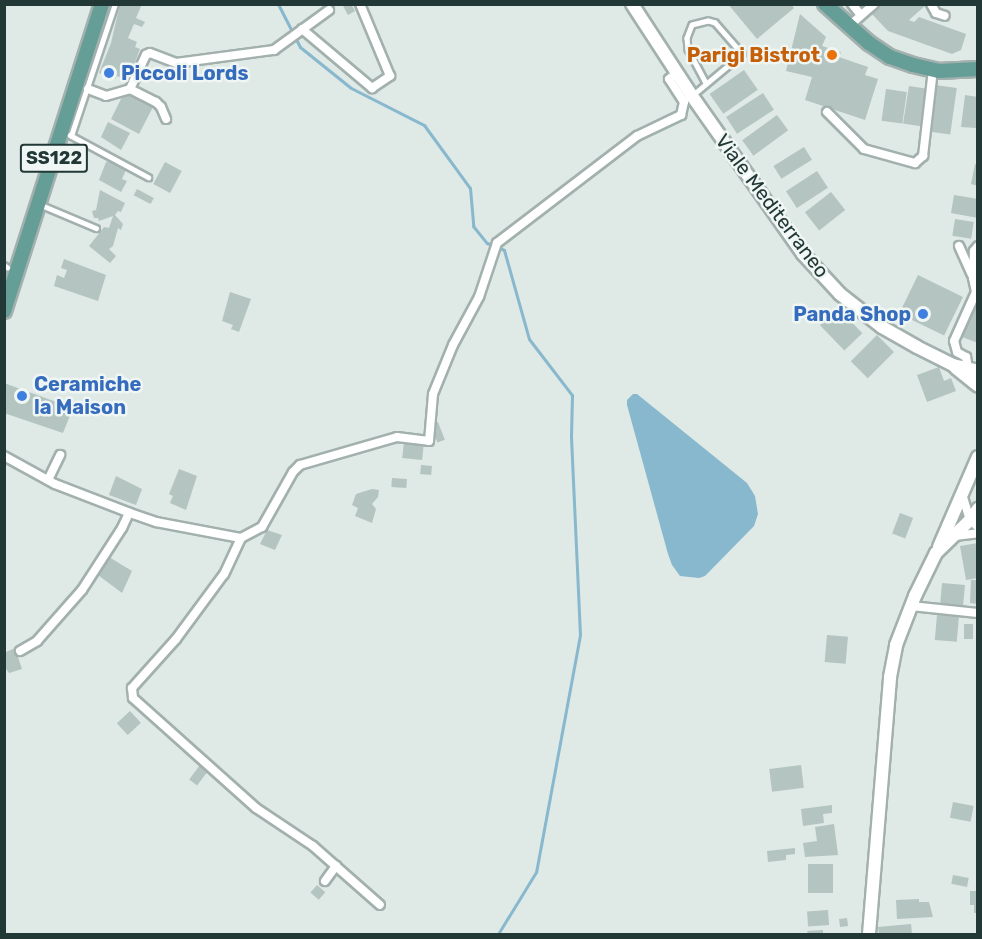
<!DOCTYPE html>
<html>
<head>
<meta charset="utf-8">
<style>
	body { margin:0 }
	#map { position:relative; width:982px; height:939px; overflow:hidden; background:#dfe9e6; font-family:Rubik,sans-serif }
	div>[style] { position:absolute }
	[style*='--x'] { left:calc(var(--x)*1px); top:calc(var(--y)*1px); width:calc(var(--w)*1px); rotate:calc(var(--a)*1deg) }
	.water>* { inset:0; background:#88b8cd }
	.stream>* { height:3px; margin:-1.5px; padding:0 1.5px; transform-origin:1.5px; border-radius:1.5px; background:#88b8cd }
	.building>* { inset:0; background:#b4c4c0; transform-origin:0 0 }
	.roads { filter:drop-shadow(2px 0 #a2b0ae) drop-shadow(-2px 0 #a2b0ae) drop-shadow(0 2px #a2b0ae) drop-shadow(0 -2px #a2b0ae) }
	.lane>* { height:4.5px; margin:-2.25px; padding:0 2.25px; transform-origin:2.25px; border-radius:2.25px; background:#fff }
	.street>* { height:8px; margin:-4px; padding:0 4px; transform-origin:4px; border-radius:4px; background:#fff }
	.secondary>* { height:12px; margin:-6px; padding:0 6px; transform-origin:6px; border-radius:6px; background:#fff }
	.primary>* { height:14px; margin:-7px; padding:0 7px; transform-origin:7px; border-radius:7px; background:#659d97 }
	.dots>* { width:16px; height:16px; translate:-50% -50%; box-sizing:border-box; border:3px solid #eff6f4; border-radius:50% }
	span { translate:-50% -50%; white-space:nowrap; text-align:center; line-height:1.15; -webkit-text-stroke:5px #eff6f4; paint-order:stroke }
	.shield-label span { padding:2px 4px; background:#eff6f4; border:2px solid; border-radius:4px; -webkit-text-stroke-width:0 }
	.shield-label { font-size:18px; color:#213836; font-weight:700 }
	.food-label { font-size:20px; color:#c56008; font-weight:700 }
	.right { translate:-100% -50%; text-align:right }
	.shop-label { font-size:20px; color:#366cbe; font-weight:700 }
	.left { translate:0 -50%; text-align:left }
	.street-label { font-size:20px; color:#213836 }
	.frame { position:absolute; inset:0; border:6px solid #213836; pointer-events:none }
</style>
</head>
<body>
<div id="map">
	<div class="water">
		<i style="clip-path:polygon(633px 394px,637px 394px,747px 483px,755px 496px,758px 514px,754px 526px,705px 576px,699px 578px,680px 576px,672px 565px,668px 554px,627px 405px,627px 400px)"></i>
	</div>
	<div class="stream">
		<i style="--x:278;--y:4;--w:48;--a:62.9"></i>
		<i style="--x:300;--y:47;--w:65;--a:38.8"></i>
		<i style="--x:351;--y:88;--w:82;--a:26.9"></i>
		<i style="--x:424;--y:125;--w:78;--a:53.9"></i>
		<i style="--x:470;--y:188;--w:38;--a:85"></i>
		<i style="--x:473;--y:226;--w:22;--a:51"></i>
		<i style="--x:487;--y:243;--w:18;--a:22"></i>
		<i style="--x:504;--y:250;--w:92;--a:74.3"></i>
		<i style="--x:529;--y:339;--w:71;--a:52.5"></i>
		<i style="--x:572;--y:395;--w:42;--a:91.4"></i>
		<i style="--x:571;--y:437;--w:198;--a:87.4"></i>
		<i style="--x:580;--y:635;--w:241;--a:100.5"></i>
		<i style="--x:536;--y:872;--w:73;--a:121.5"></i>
	</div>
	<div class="building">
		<i style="clip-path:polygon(120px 4px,142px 4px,136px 18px,145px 22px,142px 27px,134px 24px,128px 38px,137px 42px,135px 47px,140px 49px,128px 80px,117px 76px,115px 79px,99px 73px,111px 43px)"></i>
		<i style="clip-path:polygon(342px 4px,351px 4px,355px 11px,348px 15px)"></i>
		<i style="clip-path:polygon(728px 4px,791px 4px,794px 8px,757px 39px)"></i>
		<i style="clip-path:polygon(880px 5px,926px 5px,909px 20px,914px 22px,919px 17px,966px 34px,961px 50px,952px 54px,888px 31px,871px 13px)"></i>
		<i style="clip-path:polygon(800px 14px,826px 37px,822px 46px,841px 52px,839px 57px,868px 67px,865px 75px,878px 79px,865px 120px,805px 100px,812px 77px,786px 71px)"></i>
		<i style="left:744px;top:70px;width:24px;height:42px;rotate:55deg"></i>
		<i style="left:935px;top:85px;width:22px;height:47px;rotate:8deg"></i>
		<i style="left:909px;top:86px;width:18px;height:38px;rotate:9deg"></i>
		<i style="left:886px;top:89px;width:21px;height:32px;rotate:8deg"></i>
		<i style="clip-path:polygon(125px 91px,132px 95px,133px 93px,154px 105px,139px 134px,111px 119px)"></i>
		<i style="left:763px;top:93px;width:20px;height:44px;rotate:57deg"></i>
		<i style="clip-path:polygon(965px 95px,978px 97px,976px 128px,961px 127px)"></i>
		<i style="left:777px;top:115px;width:19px;height:43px;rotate:54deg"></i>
		<i style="clip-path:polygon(108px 122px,130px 133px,121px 150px,101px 137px)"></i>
		<i style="left:804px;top:147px;width:15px;height:36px;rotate:58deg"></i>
		<i style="clip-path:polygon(111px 161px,126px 170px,122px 179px,127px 181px,121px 192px,99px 180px,106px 162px)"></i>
		<i style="left:165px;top:162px;width:19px;height:25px;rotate:28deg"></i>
		<i style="clip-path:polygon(975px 164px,978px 165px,978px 186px,971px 184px)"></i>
		<i style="left:817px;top:171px;width:20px;height:37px;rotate:57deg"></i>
		<i style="left:137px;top:189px;width:19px;height:7px;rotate:28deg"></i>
		<i style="clip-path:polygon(100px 190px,125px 203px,121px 212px,118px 211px,115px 215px,123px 224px,121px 230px,118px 228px,113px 246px,109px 249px,116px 256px,110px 263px,89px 246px,104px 227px,109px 228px,113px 216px,99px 221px,98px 218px,94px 218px,92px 211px,96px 210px)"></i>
		<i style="left:831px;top:192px;width:23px;height:33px;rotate:52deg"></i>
		<i style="clip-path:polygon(954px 195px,978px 199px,978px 218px,951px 213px)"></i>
		<i style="left:955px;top:219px;width:19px;height:17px;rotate:9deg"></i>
		<i style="clip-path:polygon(64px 259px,106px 275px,98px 301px,54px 286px,57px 275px,64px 278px,67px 270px,61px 268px)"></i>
		<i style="left:918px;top:275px;width:50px;height:43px;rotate:26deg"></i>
		<i style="clip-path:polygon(230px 292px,251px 299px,239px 332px,231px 329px,233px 325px,222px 321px)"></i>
		<i style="clip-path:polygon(978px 301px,978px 343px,962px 337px)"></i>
		<i style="left:838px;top:308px;width:35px;height:25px;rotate:46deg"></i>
		<i style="left:877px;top:335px;width:24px;height:37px;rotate:45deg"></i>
		<i style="clip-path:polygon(939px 367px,944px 381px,951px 378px,956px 391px,927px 402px,917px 375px)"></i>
		<i style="clip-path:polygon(4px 383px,73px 408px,63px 433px,4px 413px)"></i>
		<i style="left:438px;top:422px;width:19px;height:8px;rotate:69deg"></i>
		<i style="left:404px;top:441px;width:20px;height:17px;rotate:6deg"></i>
		<i style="left:421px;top:465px;width:11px;height:9px;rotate:5deg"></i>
		<i style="clip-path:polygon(179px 469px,197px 476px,186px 510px,170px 503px,173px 496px,169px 494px)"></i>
		<i style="clip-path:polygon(116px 476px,142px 489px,136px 505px,109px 495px)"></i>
		<i style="left:392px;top:478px;width:15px;height:9px;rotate:4deg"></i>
		<i style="clip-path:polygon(372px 489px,379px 490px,378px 497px,372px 504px,376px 509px,372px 523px,355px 516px,358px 508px,352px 505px,356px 494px)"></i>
		<i style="left:900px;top:513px;width:14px;height:22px;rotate:21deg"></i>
		<i style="clip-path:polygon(267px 530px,282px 535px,275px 550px,260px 544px)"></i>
		<i style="clip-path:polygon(978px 543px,978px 578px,966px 580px,960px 546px)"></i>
		<i style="clip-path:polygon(109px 557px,132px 571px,122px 593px,98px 575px)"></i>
		<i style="clip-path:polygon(971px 580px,978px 580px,978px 604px,970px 603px)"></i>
		<i style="left:942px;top:583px;width:23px;height:22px;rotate:5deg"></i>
		<i style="left:937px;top:615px;width:22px;height:25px;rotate:5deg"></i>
		<i style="left:964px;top:624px;width:9px;height:15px"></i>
		<i style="left:827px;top:635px;width:21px;height:27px;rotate:5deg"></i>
		<i style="clip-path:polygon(15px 648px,22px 669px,9px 673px,4px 666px,4px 653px)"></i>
		<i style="left:130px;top:711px;width:16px;height:18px;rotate:47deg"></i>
		<i style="left:200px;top:765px;width:10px;height:18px;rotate:37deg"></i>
		<i style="left:801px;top:765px;width:23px;height:32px;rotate:83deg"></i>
		<i style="left:953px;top:802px;width:21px;height:16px;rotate:11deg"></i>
		<i style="clip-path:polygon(832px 805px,832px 813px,823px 814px,824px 823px,803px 826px,801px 809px)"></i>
		<i style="clip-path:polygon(834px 824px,838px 855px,805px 857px,803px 843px,817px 841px,815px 827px)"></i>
		<i style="clip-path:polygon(795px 848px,795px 854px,786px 855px,786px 860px,768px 862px,767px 851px)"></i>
		<i style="left:808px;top:864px;width:25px;height:29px"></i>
		<i style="left:953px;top:875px;width:16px;height:9px;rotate:11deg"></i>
		<i style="left:317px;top:885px;width:11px;height:10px;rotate:41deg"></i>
		<i style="clip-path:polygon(970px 891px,978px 891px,978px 913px,974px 913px,974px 905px,970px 905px)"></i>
		<i style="clip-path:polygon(919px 899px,919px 902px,929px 902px,933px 917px,897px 919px,896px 900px)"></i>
		<i style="left:828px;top:910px;width:15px;height:21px;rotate:86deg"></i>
		<i style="left:847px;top:918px;width:8px;height:8px;rotate:83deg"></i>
		<i style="clip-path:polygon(911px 924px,912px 934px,879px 934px,878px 927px)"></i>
		<i style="clip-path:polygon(823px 930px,823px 934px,808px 934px,807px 931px)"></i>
	</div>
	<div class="roads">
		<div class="lane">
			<i style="--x:694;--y:94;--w:62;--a:-39.8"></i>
			<i style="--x:742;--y:54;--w:41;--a:-131.1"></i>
			<i style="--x:715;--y:23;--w:7;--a:-164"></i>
			<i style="--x:708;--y:21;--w:16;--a:166"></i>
			<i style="--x:692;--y:25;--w:14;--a:111"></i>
			<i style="--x:687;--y:38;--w:11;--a:85"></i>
			<i style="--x:688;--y:49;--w:38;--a:62"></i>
			<i style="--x:70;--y:135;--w:89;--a:28.3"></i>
			<i style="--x:71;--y:136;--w:139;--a:-71.6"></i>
			<i style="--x:39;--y:204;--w:62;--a:22.8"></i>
			<i style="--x:4;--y:265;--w:4;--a:34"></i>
		</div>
		<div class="street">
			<i style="--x:852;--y:4;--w:14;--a:51"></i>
			<i style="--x:931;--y:4;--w:10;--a:61"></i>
			<i style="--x:936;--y:13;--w:9;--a:18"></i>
			<i style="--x:849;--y:26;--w:33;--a:-41"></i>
			<i style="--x:302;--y:29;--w:92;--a:40.1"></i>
			<i style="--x:372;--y:88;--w:22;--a:-34"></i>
			<i style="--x:390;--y:76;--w:78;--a:-112.6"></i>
			<i style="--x:88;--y:89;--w:19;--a:21"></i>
			<i style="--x:106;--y:96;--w:25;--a:-16"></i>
			<i style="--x:130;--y:89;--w:38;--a:-65"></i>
			<i style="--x:146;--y:55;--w:4;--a:-27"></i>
			<i style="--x:150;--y:53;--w:28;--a:21"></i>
			<i style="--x:176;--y:63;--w:99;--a:-7.6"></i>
			<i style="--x:274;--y:50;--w:68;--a:-36"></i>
			<i style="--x:130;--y:89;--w:29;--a:27"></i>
			<i style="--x:156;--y:102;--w:7;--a:45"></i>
			<i style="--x:161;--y:107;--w:13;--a:67"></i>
			<i style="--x:827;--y:112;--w:52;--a:45"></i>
			<i style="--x:864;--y:149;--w:53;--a:15.4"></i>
			<i style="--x:915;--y:163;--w:11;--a:-41"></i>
			<i style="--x:923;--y:156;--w:87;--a:-83.4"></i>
			<i style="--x:959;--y:246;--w:32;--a:66"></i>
			<i style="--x:968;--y:369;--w:12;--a:-99"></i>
			<i style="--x:966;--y:357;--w:10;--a:-151"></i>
			<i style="--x:957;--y:352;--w:11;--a:-105"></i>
			<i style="--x:954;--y:341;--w:54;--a:-65.8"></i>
			<i style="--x:976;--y:292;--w:14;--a:-102"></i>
			<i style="--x:973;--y:278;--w:27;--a:-88"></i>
			<i style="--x:974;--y:251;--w:6;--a:-51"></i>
			<i style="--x:4;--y:456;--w:58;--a:28.8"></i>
			<i style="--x:55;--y:484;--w:80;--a:21.1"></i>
			<i style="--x:130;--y:513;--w:28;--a:19"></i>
			<i style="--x:156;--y:522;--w:86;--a:10.7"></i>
			<i style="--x:241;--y:538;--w:24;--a:-28"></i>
			<i style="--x:262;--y:527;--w:63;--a:-60.6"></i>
			<i style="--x:293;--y:472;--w:10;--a:-45"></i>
			<i style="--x:300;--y:465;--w:101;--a:-16.1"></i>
			<i style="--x:397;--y:437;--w:32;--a:7"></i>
			<i style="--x:429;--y:441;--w:47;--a:-85.1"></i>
			<i style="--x:433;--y:394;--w:53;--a:-67.8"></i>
			<i style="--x:453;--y:345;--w:55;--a:-61.6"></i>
			<i style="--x:479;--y:297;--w:57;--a:-71.6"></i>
			<i style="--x:497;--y:243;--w:176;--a:-37.4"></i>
			<i style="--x:637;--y:136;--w:49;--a:-25.5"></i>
			<i style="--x:681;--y:115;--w:13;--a:-77"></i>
			<i style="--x:684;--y:102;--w:27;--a:-123"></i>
			<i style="--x:669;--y:79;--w:10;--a:-37"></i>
			<i style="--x:48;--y:480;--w:28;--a:-64"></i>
			<i style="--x:962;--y:494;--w:27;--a:73"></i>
			<i style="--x:970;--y:520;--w:11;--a:41"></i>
			<i style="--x:955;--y:536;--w:23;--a:-7"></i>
			<i style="--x:241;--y:538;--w:40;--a:115"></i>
			<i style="--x:224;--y:574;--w:81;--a:126.4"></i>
			<i style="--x:176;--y:639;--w:66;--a:131.9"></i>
			<i style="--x:132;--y:688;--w:10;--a:84"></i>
			<i style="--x:133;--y:698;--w:165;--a:41.8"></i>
			<i style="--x:256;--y:808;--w:69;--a:33.7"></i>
			<i style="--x:313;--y:846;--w:89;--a:41.4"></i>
			<i style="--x:911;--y:606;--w:67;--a:6"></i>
			<i style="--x:20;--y:651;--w:20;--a:-30"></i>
			<i style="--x:37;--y:641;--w:68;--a:-48.6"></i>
			<i style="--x:82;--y:590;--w:74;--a:-57.2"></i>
			<i style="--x:122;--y:528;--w:17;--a:-65"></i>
			<i style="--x:325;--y:881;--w:19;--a:-54"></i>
		</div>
		<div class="secondary">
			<i style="--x:632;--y:4;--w:110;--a:56.9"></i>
			<i style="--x:692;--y:96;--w:193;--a:54.9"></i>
			<i style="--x:803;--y:254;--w:54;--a:47.2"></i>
			<i style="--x:840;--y:294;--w:53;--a:38.2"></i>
			<i style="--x:882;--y:327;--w:40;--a:29.7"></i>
			<i style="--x:917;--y:347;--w:40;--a:26.6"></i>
			<i style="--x:953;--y:365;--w:26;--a:13"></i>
			<i style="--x:956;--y:368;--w:28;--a:39"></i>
			<i style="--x:939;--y:547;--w:98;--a:-66.6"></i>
			<i style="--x:869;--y:934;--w:258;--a:-85.3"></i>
			<i style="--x:890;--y:677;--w:33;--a:-79"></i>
			<i style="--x:896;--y:645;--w:53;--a:-68.8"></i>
			<i style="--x:915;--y:596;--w:48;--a:-64"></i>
			<i style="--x:936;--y:553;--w:47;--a:-44.1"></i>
			<i style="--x:970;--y:520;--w:14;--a:-54"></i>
		</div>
		<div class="primary">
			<i style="--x:825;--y:4;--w:59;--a:41.6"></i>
			<i style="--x:869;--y:43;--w:25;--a:34"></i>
			<i style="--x:890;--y:57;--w:24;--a:19"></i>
			<i style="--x:913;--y:65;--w:27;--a:13"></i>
			<i style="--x:939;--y:71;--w:39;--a:-3"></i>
			<i style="--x:4;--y:311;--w:322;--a:-72.3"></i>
		</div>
	</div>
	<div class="dots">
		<i style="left:832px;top:55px;background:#e8710a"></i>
		<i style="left:109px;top:73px;background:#3f7fe0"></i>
		<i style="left:923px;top:314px;background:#3f7fe0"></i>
		<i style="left:22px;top:396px;background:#3f7fe0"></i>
	</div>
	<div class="shield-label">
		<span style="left:54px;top:158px">SS122</span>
	</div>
	<div class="food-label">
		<span class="right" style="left:820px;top:55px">Parigi Bistrot</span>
	</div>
	<div class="shop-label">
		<span class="left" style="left:121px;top:73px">Piccoli Lords</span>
		<span class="right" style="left:911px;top:314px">Panda Shop</span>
		<span class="left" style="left:34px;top:396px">Ceramiche<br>la Maison</span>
	</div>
	<div class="street-label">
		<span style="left:772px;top:206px;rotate:53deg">Viale Mediterraneo</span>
	</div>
	<div class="frame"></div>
</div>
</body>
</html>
